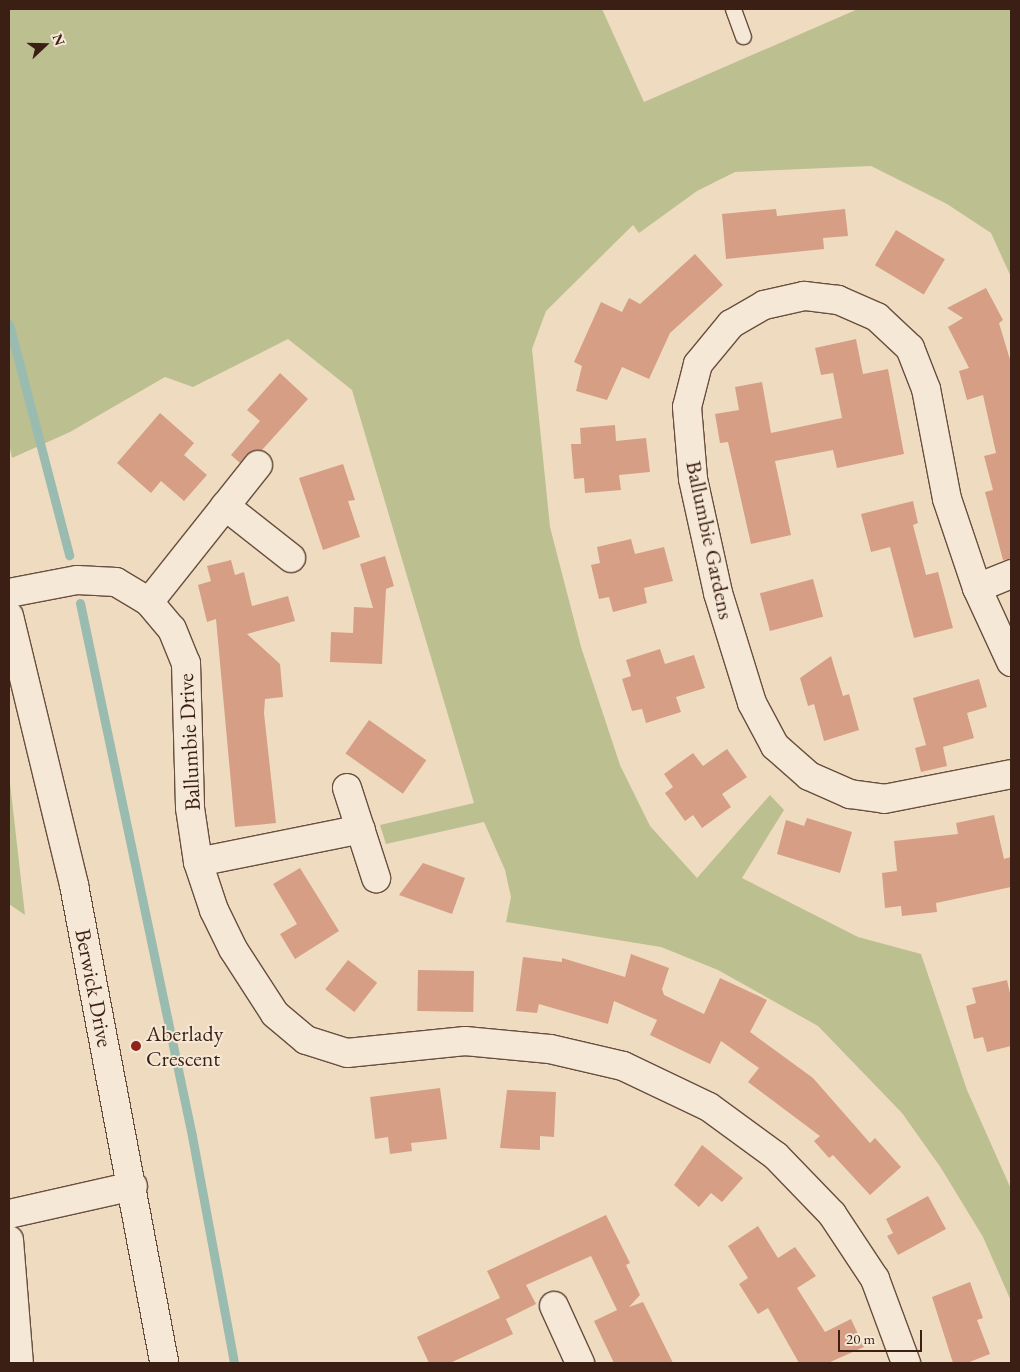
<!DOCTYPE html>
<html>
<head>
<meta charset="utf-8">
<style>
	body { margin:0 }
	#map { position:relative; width:1020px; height:1372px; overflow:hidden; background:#efdcc0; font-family:"EB Garamond",serif }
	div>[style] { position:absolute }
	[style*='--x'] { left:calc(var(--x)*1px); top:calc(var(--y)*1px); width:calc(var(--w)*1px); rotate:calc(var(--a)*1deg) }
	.green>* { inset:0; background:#bcbf90 }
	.stream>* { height:9px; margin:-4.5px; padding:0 4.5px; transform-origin:4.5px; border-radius:4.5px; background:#9abcb0 }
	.building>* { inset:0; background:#d69e84; transform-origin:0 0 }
	.roads { filter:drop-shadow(1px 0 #694e3f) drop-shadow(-1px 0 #694e3f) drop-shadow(0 1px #694e3f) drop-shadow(0 -1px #694e3f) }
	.service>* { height:15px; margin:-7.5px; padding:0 7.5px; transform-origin:7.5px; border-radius:7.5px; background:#f5e8d6 }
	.minor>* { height:28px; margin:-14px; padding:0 14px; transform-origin:14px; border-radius:14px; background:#f5e8d6 }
	.tertiary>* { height:28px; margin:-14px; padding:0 14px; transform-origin:14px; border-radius:14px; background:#f5e8d6 }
	.dots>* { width:14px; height:14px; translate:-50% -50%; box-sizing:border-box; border:2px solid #f5e8d6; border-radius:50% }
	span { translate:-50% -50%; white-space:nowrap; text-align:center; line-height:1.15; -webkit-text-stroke:4px #f5e8d6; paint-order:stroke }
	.street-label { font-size:22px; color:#3c1f14 }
	.poi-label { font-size:22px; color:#3c1f14 }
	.left { translate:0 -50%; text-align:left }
	.frame { position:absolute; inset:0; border:10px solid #3c1f14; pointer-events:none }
	.north { position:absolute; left:20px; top:20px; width:50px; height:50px; -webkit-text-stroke:4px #f5e8d6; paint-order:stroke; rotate:69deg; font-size:14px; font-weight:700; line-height:20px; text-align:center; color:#3c1f14 }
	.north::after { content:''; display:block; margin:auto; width:18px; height:22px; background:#3c1f14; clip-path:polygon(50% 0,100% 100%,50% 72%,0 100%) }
	.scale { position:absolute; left:838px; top:1330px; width:84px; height:22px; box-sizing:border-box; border:2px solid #3c1f14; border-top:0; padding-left:6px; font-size:15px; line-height:18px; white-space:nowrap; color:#3c1f14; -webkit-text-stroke:4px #f5e8d6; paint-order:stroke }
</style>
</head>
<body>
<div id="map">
	<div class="green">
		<i style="clip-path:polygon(9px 9px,602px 9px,644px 102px,858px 9px,1011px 9px,1011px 277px,991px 233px,947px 204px,871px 166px,735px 172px,697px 191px,639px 233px,633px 225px,546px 311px,532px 349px,550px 527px,581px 647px,620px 765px,650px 826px,697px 878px,770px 795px,784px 810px,742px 878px,858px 937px,921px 954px,967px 1090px,1011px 1189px,1011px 1301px,983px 1237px,941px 1168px,902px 1113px,818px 1026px,718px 970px,661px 947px,506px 922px,511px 897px,505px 870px,484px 822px,386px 844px,380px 825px,474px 803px,352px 390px,288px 339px,193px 387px,165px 377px,70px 432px,12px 458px,9px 443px)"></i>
		<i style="clip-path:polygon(9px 774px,25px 915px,9px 904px)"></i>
	</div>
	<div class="stream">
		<i style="--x:9;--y:324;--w:239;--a:75.4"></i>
		<i style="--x:80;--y:603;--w:545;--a:78.13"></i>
		<i style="--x:192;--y:1136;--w:231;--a:79.5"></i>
	</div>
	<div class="building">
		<i style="clip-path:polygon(776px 209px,777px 216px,845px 209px,848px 236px,823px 238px,824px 249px,726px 259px,722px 214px)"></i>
		<i style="left:896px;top:230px;width:57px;height:41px;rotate:31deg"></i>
		<i style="clip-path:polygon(695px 254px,723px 285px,670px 333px,649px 379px,622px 367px,607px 400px,576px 391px,582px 366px,574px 362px,601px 302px,622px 312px,629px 298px,640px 304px)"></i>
		<i style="clip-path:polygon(986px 288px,1003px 320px,999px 323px,1011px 363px,1011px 559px,1003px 560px,985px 492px,993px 490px,984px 456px,996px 453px,983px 395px,967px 400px,959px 371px,969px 368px,948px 327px,963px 318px,947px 308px)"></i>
		<i style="clip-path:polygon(856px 339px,863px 374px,888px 369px,904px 454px,837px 468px,833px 450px,775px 461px,791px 535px,751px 544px,728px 442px,720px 443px,715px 414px,739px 410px,735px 387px,762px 382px,771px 433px,842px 418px,833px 373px,821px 375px,815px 348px)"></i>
		<i style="clip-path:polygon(280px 373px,308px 399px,262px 450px,252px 451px,240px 463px,231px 455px,260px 421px,247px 410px)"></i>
		<i style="clip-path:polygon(160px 413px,194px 443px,184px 455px,207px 475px,184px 501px,161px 481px,151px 493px,117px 463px)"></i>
		<i style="clip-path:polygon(615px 425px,616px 441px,646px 438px,650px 472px,619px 475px,621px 490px,585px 493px,584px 478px,574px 479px,571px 444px,581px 444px,580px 428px)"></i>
		<i style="clip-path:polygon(343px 464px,355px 500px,348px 501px,360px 537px,323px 550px,299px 478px)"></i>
		<i style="clip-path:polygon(913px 501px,918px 523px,913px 525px,926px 575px,938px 572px,953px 628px,914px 638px,890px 547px,871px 552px,861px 514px)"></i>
		<i style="clip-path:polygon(631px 539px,635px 554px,664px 547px,673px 581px,644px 588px,647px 603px,613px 612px,609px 597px,599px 599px,591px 565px,600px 563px,597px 547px)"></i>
		<i style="clip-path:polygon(385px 556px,394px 586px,386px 589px,382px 664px,330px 662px,331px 632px,353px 633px,354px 607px,373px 608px,360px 564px)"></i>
		<i style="clip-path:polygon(231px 560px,235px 575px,244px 572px,252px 606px,288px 596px,295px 621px,247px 634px,280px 664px,283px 697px,265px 699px,264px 713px,276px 823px,235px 827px,216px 619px,207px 622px,198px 585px,211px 581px,207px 566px)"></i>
		<i style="left:813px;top:579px;width:39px;height:55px;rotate:75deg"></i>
		<i style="clip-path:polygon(660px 649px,665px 664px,694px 655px,705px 688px,676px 697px,681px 712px,646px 723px,642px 709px,632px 711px,622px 679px,631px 676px,626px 660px)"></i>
		<i style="clip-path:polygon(831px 656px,843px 696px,849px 694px,859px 730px,824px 741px,814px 704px,808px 706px,800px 678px)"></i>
		<i style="clip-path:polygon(979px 679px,987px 707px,967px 713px,974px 738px,943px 747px,947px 766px,921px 772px,915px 748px,926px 745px,913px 698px)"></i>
		<i style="left:369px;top:720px;width:70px;height:41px;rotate:35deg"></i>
		<i style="clip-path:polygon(727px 749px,747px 777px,722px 794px,731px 807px,702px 828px,693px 815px,685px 821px,665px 793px,673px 787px,664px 774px,693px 753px,703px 766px)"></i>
		<i style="clip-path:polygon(994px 815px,1004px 859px,1011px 857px,1011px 887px,936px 903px,937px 912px,902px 916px,901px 906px,885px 908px,882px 873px,897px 871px,894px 841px,958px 834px,956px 823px)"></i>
		<i style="clip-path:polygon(807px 818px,852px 832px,840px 873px,777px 854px,786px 820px,804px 826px)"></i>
		<i style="clip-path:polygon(423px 863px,465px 878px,452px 914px,399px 895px)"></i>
		<i style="clip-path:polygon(300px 868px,339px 931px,295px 959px,280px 934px,297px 924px,273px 884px)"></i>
		<i style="clip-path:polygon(631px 954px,669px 968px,662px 989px,664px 995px,704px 1014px,720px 978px,767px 1000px,750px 1032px,813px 1078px,870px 1143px,875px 1138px,901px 1167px,870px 1195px,833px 1155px,829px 1158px,814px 1141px,820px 1136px,748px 1082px,759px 1068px,721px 1041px,710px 1064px,650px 1035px,657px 1020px,614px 1001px,608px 1024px,539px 1004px,537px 1013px,516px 1011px,523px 957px,562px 962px,562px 958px,625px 977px)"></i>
		<i style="left:348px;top:960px;width:37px;height:37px;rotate:38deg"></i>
		<i style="left:418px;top:970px;width:56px;height:41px;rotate:1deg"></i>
		<i style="clip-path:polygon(1007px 980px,1011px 998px,1011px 1046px,987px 1052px,983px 1037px,974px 1039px,966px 1006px,976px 1003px,972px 988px)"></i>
		<i style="clip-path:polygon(440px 1088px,447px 1139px,411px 1143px,412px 1151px,390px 1154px,388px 1137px,375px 1139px,370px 1097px)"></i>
		<i style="clip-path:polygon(507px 1090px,556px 1092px,554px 1137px,540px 1136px,540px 1150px,500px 1148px)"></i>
		<i style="clip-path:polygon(702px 1145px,743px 1178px,722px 1202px,711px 1193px,699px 1207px,674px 1185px)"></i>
		<i style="clip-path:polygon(928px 1196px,946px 1229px,898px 1255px,887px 1236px,893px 1233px,886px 1219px)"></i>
		<i style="clip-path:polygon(606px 1215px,630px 1263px,626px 1265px,640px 1295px,629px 1307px,643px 1302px,673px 1363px,614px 1363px,594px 1321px,617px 1310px,591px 1256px,526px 1285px,536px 1304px,506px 1319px,513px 1334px,450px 1363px,429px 1363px,417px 1337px,500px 1298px,487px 1271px)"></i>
		<i style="clip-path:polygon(758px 1226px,778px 1258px,795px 1247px,816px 1276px,797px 1288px,825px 1332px,851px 1319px,864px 1347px,828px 1363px,799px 1363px,768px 1308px,758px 1314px,739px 1284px,748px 1278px,728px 1246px)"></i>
		<i style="clip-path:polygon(970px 1282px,983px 1318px,977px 1320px,990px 1354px,967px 1363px,953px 1363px,932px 1297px)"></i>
	</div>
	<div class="roads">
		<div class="service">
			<i style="--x:733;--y:9;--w:29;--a:70"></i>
		</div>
		<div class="minor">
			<i style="--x:225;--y:506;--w:84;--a:38.2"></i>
			<i style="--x:977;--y:588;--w:37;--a:-22"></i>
			<i style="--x:9;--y:593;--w:69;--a:-10.8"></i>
			<i style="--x:77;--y:580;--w:39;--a:3"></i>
			<i style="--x:116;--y:582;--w:39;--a:31"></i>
			<i style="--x:149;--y:602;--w:35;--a:50"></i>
			<i style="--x:172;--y:629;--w:37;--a:68"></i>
			<i style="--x:186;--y:663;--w:145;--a:88.4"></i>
			<i style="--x:190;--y:808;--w:55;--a:81.6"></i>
			<i style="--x:198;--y:862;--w:51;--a:71.6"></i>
			<i style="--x:214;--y:910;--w:43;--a:64"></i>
			<i style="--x:233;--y:949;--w:77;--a:57.1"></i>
			<i style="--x:275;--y:1014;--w:40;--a:40"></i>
			<i style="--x:306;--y:1040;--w:43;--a:17.6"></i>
			<i style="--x:347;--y:1053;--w:119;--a:-5.8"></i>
			<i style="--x:465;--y:1041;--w:85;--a:5.4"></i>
			<i style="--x:550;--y:1049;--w:75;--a:13.1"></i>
			<i style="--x:623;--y:1066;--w:95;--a:25.5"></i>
			<i style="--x:709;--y:1107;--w:83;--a:36.2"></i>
			<i style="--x:776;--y:1156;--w:81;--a:46"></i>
			<i style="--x:832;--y:1214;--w:78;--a:56.5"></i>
			<i style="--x:875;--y:1279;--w:90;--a:69.7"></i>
			<i style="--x:149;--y:602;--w:175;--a:-51.5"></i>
			<i style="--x:1011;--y:662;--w:81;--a:-114.7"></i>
			<i style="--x:977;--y:588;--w:94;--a:-108.6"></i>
			<i style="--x:947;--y:499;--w:112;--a:-100.8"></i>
			<i style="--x:926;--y:389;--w:44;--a:-111.3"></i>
			<i style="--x:910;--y:348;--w:45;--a:-136.8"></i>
			<i style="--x:877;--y:317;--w:43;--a:-156.4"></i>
			<i style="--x:838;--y:300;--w:34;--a:-173"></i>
			<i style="--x:804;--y:296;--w:41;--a:167.3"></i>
			<i style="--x:764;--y:305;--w:38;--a:150"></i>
			<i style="--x:731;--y:324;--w:52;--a:129.5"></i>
			<i style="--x:698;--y:364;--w:44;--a:104.3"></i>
			<i style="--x:687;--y:407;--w:72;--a:85.2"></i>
			<i style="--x:693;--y:479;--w:117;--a:77.6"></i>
			<i style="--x:718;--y:593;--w:115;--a:72.8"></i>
			<i style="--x:752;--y:703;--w:49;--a:61.9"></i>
			<i style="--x:775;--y:746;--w:45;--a:41.4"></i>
			<i style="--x:809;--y:776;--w:45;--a:23.7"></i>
			<i style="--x:850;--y:794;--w:34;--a:8"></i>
			<i style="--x:884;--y:799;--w:129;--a:-11.1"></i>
			<i style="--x:347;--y:788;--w:95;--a:72.1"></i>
			<i style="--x:198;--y:862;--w:166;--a:-11.4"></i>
			<i style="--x:9;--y:1214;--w:127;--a:-12.7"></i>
			<i style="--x:9;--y:1240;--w:123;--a:85.4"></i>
			<i style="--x:554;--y:1306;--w:63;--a:65.5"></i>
		</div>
		<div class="tertiary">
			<i style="--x:9;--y:616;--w:277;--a:76.4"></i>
			<i style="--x:74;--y:885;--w:486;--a:79.3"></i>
		</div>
	</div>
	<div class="dots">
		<i style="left:136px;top:1046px;background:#8f2418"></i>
	</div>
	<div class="street-label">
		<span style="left:710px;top:540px;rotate:78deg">Ballumbie Gardens</span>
		<span style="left:189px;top:742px;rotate:-93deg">Ballumbie Drive</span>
		<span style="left:94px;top:988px;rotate:79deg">Berwick Drive</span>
	</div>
	<div class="poi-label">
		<span class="left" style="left:146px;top:1046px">Aberlady<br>Crescent</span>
	</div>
	<div class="frame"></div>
	<div class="north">N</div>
	<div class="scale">20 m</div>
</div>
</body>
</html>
